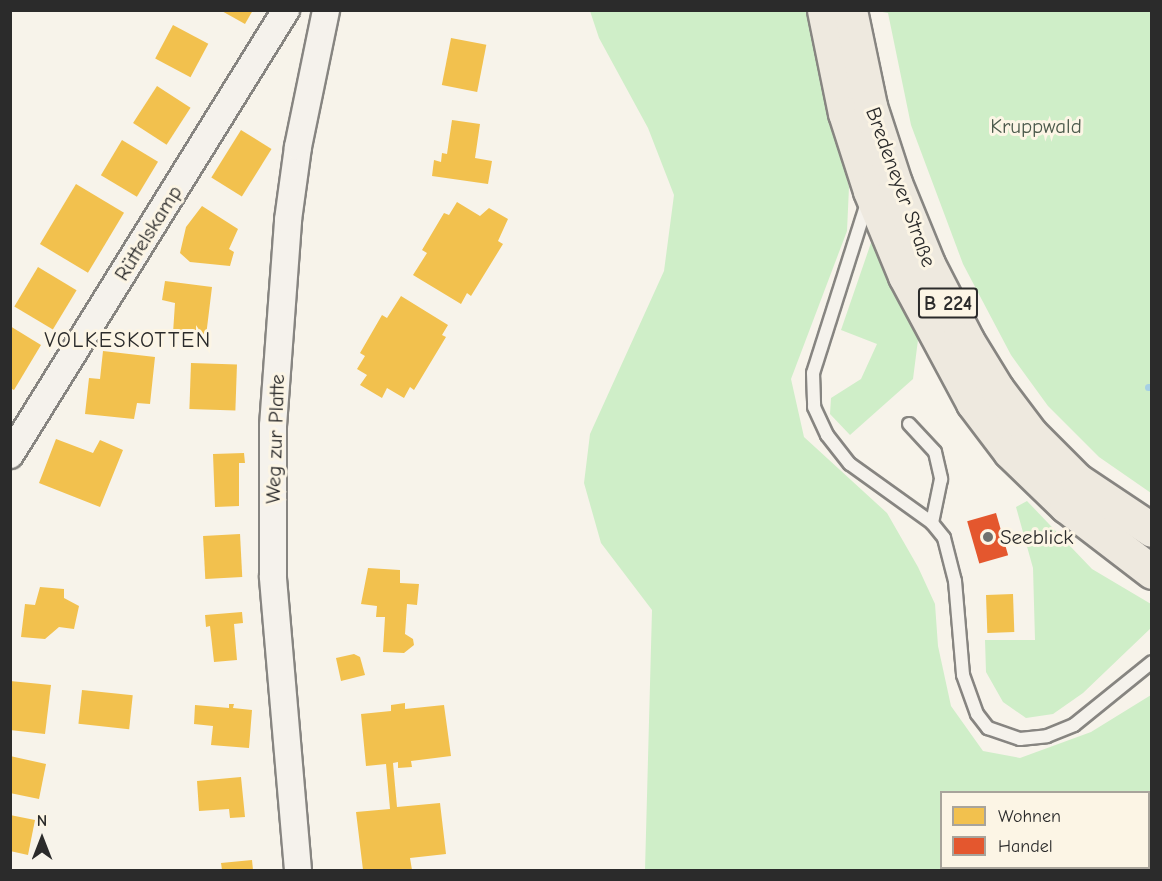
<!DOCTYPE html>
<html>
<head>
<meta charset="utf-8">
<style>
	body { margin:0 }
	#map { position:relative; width:1162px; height:881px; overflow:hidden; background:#f7f3ea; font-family:"Comic Neue",sans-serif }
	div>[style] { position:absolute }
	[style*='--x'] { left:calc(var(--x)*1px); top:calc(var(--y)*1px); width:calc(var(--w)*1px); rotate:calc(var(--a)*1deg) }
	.green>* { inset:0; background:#cfeec8 }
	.homes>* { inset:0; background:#f2c14e; transform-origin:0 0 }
	.shops>* { inset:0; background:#e4572e; transform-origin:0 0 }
	.stream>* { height:7px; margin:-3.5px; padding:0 3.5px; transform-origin:3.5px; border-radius:3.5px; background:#a6d0e5 }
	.roads { filter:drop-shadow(2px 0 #878581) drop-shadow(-2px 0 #878581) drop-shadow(0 2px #878581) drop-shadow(0 -2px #878581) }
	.lane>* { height:12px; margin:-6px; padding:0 6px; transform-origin:6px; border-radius:6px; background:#f5f2ec }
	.street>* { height:26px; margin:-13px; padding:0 13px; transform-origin:13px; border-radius:13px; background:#f5f2ec }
	.primary>* { height:33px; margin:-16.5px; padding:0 16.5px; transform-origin:16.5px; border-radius:16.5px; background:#eee9df }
	.dots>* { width:16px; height:16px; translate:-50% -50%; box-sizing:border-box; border:3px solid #fcf5e5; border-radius:50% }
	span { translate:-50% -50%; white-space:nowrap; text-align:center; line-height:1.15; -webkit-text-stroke:6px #fcf5e5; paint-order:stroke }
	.shield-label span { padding:2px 4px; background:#fcf5e5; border:2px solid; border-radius:4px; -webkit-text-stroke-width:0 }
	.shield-label { font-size:20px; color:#2b2b2b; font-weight:700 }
	.park-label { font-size:21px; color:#4c5a4c }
	.street-label { font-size:21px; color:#2b2b2b }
	.poi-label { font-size:21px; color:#2b2b2b }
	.left { translate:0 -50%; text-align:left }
	.neighbourhood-label { font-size:22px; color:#2b2b2b; letter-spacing:1.5px }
	.frame { position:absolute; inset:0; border:12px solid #2b2b2b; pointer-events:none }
	.legend { position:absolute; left:940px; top:791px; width:210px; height:78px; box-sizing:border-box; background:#fcf5e5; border:2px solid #a8a49b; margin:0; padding:8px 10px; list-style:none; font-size:18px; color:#2b2b2b }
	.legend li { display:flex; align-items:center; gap:12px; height:30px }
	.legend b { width:30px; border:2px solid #a8a49b }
	.north { position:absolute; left:12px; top:809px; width:60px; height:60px; -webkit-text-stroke:4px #fcf5e5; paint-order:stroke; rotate:0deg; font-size:16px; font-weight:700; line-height:24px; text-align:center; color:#2b2b2b }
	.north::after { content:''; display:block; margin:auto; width:21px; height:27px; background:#2b2b2b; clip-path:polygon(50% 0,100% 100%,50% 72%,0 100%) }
</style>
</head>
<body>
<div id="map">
	<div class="green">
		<i style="clip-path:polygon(evenodd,590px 11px,808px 11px,817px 64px,849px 187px,847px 231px,791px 379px,804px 437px,887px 513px,918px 567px,935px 604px,938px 646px,951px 706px,983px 751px,1020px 758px,1091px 732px,1151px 695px,1151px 870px,645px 870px,652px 610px,601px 543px,584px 483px,590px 434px,664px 271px,674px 195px,648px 128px,599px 38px,590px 11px,942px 792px,1148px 792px,1148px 868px,942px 868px,942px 792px)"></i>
		<i style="clip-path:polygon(877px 11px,1151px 11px,1151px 493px,1099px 457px,1048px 406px,1011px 355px,963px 264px,911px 125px,888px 13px)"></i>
		<i style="clip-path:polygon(873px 237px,919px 332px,913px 379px,850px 435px,830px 414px,831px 398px,861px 379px,877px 344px,841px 330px)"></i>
		<i style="clip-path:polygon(1027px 501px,1092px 569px,1151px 604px,1152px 627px,1083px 693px,1053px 714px,1026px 718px,1003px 702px,986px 672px,985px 640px,1035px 640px,1033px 568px,1016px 507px)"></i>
	</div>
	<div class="homes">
		<i style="clip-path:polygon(220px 10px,253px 10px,245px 24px)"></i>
		<i style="left:173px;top:25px;width:40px;height:38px;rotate:28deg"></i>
		<i style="left:451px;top:38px;width:36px;height:48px;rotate:11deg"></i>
		<i style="left:157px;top:86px;width:40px;height:44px;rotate:33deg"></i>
		<i style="clip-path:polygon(452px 120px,480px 124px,475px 158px,492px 161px,488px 184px,432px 176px,434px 160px,441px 162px,442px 153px,447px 154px)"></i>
		<i style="left:241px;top:130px;width:36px;height:56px;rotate:32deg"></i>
		<i style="left:122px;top:140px;width:42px;height:41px;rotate:31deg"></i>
		<i style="left:76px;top:184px;width:56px;height:70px;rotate:31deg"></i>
		<i style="clip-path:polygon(457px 202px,480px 216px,489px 208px,508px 219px,498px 241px,503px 244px,471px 296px,467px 293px,461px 304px,413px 275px,427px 253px,422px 250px,444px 213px,449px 215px)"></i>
		<i style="clip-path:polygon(202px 206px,238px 229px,229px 249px,234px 252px,230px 266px,190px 262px,180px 253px,186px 227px)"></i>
		<i style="left:38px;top:267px;width:45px;height:46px;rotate:31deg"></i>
		<i style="clip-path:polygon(165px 281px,212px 287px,206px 336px,173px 333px,175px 303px,162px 300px)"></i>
		<i style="clip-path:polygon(401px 296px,448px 325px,442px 335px,446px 337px,414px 390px,410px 387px,404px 398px,387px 388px,382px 398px,360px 385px,367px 375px,357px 369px,365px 356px,360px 353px,382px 315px,387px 318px)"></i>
		<i style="clip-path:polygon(10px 326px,41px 345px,14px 390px,10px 388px)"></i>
		<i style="clip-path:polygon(103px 351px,155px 357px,150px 404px,137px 403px,134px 419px,85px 414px,89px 378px,100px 379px)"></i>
		<i style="left:191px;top:363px;width:46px;height:46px;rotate:2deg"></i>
		<i style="clip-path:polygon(56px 439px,93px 453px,100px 440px,123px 450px,100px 507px,39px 483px)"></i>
		<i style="clip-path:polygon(244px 453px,245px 463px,239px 463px,239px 506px,215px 507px,213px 454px)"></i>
		<i style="left:240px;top:534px;width:43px;height:37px;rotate:87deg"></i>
		<i style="clip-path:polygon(368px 568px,400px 570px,400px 583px,419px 584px,417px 605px,407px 604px,405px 634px,413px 639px,414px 645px,404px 653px,383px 652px,385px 617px,376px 617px,377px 606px,361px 604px)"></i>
		<i style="clip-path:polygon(40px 587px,64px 589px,64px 598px,79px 606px,74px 629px,59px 627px,45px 639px,21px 637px,25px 604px,35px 605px)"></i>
		<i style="left:1013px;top:594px;width:38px;height:27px;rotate:88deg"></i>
		<i style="clip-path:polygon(242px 612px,243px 623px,234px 624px,237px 660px,214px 662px,210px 626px,206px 627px,205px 615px)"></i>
		<i style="clip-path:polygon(354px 654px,360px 657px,365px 675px,341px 681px,336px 658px)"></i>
		<i style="clip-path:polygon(10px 681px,51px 685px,45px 734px,10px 730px)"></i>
		<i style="left:82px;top:690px;width:51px;height:34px;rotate:6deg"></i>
		<i style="clip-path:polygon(405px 703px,405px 709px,444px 705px,451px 756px,411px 761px,412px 767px,398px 768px,398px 762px,393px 763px,397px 807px,440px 803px,446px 854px,410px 858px,412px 870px,363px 870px,356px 812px,390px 809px,386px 764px,366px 766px,361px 714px,391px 711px,391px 705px)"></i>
		<i style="clip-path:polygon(229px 704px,234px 704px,233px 708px,252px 710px,249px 748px,211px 745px,213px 726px,194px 724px,195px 705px,229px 708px)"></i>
		<i style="clip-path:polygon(10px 756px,46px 764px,39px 799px,10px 793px)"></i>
		<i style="clip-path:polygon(241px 777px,245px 817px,230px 818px,229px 809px,199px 811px,197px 781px)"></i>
		<i style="clip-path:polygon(10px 815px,35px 820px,28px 855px,10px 851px)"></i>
		<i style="clip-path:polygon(252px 860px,253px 870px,222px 870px,221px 863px)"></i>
	</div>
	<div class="shops">
		<i style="left:996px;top:513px;width:44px;height:30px;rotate:74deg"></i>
	</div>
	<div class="stream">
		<i style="--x:1148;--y:387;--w:4;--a:0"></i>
	</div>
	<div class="roads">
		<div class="lane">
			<i style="--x:867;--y:203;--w:178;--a:107.6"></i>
			<i style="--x:813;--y:373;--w:34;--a:88"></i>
			<i style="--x:814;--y:407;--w:31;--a:65"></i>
			<i style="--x:827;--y:435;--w:37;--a:52"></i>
			<i style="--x:850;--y:464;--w:101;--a:35.7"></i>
			<i style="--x:932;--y:523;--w:19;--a:51"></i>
			<i style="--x:944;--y:538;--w:44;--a:75.7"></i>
			<i style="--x:955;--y:581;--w:94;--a:85.1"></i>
			<i style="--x:963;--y:675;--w:41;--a:70.3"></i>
			<i style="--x:977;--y:714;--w:18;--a:52"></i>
			<i style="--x:988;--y:728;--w:34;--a:19"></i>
			<i style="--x:1020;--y:739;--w:27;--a:-6"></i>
			<i style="--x:1047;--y:736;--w:29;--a:-22"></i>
			<i style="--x:1074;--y:725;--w:100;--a:-38.9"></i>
			<i style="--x:909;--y:424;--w:38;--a:47"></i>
			<i style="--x:935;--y:452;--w:28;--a:77"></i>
			<i style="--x:941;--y:479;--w:45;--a:101.6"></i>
		</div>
		<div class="street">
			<i style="--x:10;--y:455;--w:524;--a:-58.19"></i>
			<i style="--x:298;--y:870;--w:295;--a:-94.9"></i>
			<i style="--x:273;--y:576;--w:150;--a:-90"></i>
			<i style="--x:273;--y:426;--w:207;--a:-85.8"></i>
			<i style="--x:288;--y:220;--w:74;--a:-82.2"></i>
			<i style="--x:298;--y:147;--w:140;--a:-78.4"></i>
		</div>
		<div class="primary">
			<i style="--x:824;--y:10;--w:105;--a:78.5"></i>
			<i style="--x:845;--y:113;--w:82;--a:72.2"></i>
			<i style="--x:870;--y:191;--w:92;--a:67.6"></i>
			<i style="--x:905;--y:276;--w:144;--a:61.8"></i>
			<i style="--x:973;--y:403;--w:61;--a:52.9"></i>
			<i style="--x:1010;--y:452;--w:78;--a:44"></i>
			<i style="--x:1066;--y:506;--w:108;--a:37.5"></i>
			<i style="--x:850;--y:10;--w:98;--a:78.2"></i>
			<i style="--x:870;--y:106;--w:81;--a:72"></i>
			<i style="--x:895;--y:183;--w:87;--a:67.8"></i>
			<i style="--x:928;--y:264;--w:85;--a:62.8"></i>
			<i style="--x:967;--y:340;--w:57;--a:58.5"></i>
			<i style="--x:997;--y:389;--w:56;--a:52.9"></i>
			<i style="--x:1031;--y:434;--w:65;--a:45"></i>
			<i style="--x:1077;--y:480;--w:90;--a:33.7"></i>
		</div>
	</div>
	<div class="dots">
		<i style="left:988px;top:537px;background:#72716e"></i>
	</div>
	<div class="shield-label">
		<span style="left:948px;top:303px">B 224</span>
	</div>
	<div class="park-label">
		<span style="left:1036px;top:126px">Kruppwald</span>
	</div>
	<div class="street-label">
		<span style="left:901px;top:187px;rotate:70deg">Bredeneyer Straße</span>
		<span style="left:148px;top:233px;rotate:-58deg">Rüttelskamp</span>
		<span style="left:275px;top:439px;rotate:-88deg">Weg zur Platte</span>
	</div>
	<div class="poi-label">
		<span class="left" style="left:1000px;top:537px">Seeblick</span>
	</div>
	<div class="neighbourhood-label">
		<span style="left:128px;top:341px">VOLKESKOTTEN</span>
	</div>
	<div class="frame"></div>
	<ul class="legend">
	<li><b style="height:16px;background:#f2c14e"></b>Wohnen</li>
	<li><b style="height:16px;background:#e4572e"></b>Handel</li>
	</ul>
	<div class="north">N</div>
</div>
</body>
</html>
